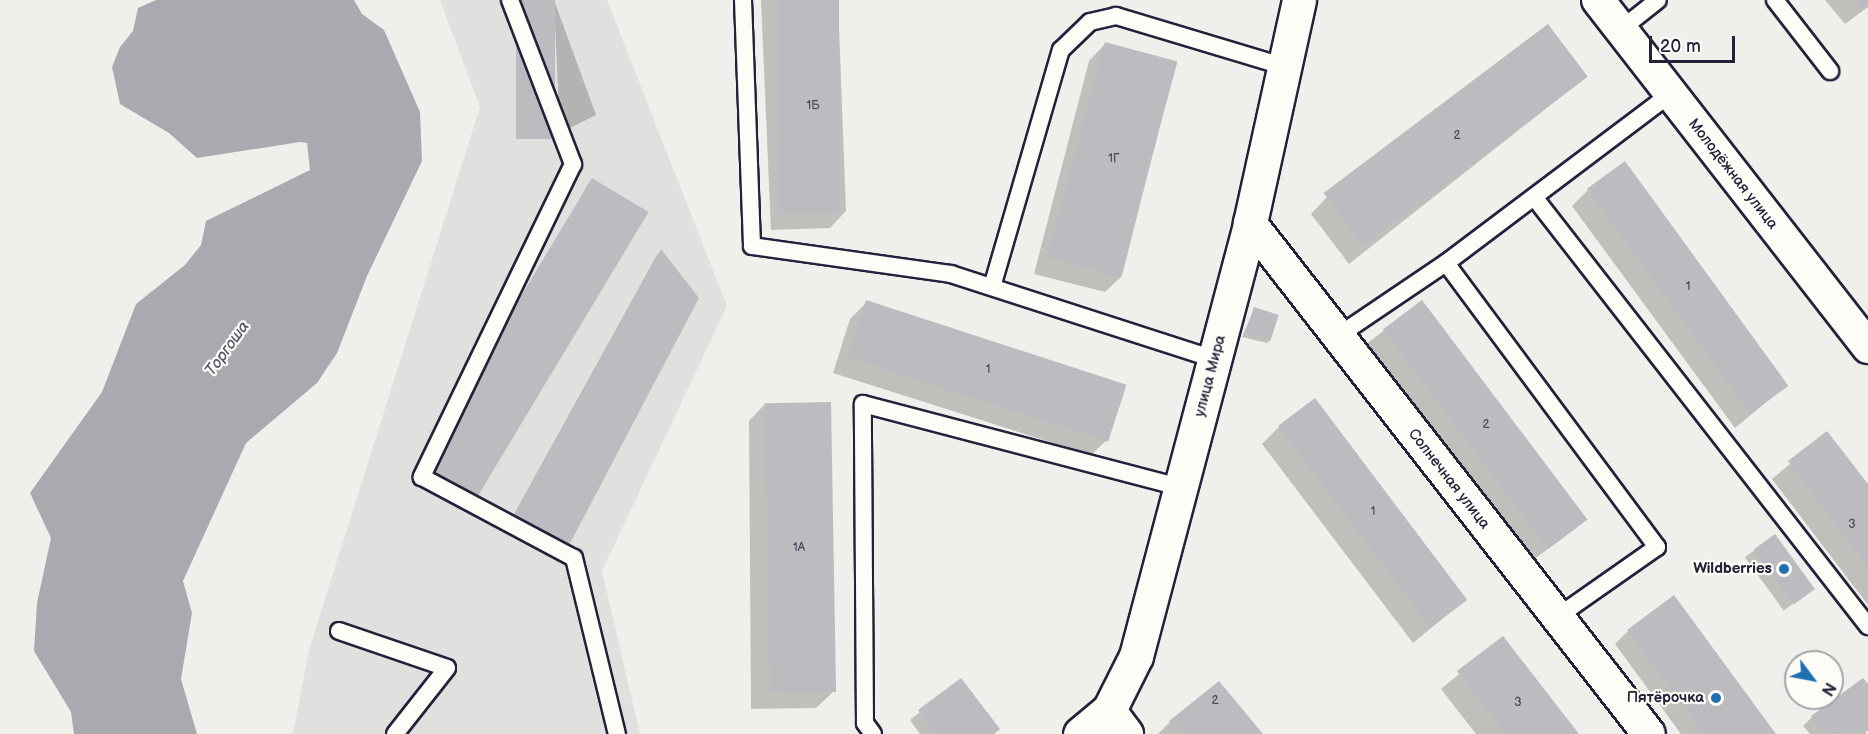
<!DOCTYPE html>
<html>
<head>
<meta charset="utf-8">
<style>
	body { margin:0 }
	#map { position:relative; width:1868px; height:734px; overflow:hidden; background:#f0efec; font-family:"Balsamiq Sans",sans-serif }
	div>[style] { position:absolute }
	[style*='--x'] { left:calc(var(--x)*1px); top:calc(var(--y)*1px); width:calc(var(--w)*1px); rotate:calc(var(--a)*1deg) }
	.built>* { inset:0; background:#e0e0df }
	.water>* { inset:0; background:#a9a9b0 }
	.shadow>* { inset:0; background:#0003; transform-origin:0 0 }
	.building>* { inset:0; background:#bcbcc0; transform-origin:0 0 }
	.roads { filter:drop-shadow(2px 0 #22223b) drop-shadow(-2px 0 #22223b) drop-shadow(0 2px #22223b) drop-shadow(0 -2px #22223b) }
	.service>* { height:16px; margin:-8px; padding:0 8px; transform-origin:8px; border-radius:8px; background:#fdfcf7 }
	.minor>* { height:32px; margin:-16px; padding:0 16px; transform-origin:16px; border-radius:16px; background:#fdfcf7 }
	.tertiary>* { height:33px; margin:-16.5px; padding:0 16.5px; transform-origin:16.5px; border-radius:16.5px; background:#fdfcf7 }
	.dots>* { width:16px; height:16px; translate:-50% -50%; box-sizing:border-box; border:3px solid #fdfcf7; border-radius:50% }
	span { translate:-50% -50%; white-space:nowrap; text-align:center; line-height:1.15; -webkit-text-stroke:4.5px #fdfcf7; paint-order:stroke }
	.number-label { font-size:12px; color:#48485c }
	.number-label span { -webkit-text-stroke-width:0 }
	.street-label { font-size:15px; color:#22223b }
	.poi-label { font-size:15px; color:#22223b; font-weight:700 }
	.right { translate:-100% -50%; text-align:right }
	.water-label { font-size:16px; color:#58586a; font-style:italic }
	.north { position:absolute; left:1784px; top:650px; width:60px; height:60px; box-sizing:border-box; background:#fdfcf7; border:2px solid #a5a5ac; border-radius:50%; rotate:122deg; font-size:16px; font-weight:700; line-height:24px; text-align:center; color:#22223b }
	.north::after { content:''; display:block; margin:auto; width:21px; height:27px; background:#1f6fb2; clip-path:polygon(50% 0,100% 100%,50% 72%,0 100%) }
	.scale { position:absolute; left:1649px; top:36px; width:86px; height:27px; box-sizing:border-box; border:3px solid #22223b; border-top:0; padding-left:8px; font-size:18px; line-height:21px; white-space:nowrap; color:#22223b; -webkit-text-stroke:4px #fdfcf7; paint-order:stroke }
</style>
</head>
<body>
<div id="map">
	<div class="built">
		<i style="clip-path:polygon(440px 0,607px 0,727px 306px,602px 571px,640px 734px,293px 734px,309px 650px,480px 107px)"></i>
	</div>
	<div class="water">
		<i style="clip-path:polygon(156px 0,354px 0,362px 14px,384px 30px,420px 112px,422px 161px,367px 276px,337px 353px,317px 383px,246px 443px,183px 581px,192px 613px,181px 679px,197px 734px,74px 734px,71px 712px,34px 651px,37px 603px,51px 538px,30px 493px,102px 392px,136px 304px,185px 265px,201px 245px,206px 221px,310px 170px,307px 143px,300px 142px,197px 158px,169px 133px,120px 104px,112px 67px,120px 47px,133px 31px,138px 8px)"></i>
	</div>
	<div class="shadow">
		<i style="clip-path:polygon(554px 0,596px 115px,560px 133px)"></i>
		<i style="clip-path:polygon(761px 0,838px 0,846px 211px,830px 228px,771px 230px)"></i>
		<i style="clip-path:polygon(1825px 0,1868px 0,1868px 7px,1845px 24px)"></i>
		<i style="clip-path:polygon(1105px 44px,1176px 62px,1122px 276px,1105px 292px,1034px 274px,1089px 61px)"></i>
		<i style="clip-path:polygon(1586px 77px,1349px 264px,1311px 214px,1327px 197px)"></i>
		<i style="clip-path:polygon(593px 180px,647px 213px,432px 480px,588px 184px)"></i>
		<i style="clip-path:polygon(1588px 190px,1787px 385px,1735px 428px,1572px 206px)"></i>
		<i style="clip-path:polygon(661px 251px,698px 298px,507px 527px,657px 255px)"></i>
		<i style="clip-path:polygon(867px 302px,1108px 439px,1091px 455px,833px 373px,850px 319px)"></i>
		<i style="left:1422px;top:302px;width:273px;height:72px;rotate:53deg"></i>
		<i style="clip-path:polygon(1254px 309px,1271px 339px,1267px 343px,1242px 337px)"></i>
		<i style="clip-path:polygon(765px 404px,833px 692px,816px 708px,751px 709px,749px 421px)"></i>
		<i style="clip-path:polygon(1279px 427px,1466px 599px,1413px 643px,1262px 444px)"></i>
		<i style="clip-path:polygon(1827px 433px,1868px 487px,1868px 605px,1772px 479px)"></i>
		<i style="left:1774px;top:536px;width:66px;height:36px;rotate:54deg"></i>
		<i style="clip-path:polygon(1628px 631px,1774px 734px,1681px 734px,1615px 644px)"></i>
		<i style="clip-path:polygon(1503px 638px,1577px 734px,1476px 734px,1441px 689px)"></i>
		<i style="clip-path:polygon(961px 680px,993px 734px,920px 734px,910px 720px)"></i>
		<i style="clip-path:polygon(1868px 687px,1866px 734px,1810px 734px,1803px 726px,1812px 717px)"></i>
		<i style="clip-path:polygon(1170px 722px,1261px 734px,1158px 734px)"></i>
	</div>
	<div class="building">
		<i style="left:516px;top:0;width:39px;height:139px"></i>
		<i style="left:778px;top:0;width:61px;height:214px"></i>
		<i style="clip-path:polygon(1855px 0,1868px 0,1868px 4px,1862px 9px)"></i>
		<i style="left:1548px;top:24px;width:66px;height:281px;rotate:53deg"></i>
		<i style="left:1105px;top:42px;width:75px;height:223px;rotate:15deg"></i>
		<i style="left:1625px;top:161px;width:278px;height:47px;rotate:54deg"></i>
		<i style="left:592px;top:178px;width:66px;height:336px;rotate:31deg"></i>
		<i style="clip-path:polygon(661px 249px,699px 298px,566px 551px,510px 523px)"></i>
		<i style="left:866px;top:300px;width:274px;height:60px;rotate:18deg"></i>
		<i style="left:1422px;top:300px;width:275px;height:49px;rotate:53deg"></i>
		<i style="left:1254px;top:307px;width:26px;height:27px;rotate:18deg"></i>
		<i style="left:1315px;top:398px;width:253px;height:46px;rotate:53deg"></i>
		<i style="left:831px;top:402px;width:290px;height:66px;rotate:89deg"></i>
		<i style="clip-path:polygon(1827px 431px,1868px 484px,1868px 567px,1788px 461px)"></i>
		<i style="left:1775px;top:534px;width:68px;height:26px;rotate:54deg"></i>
		<i style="clip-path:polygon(1674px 595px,1776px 734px,1704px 734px,1627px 630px)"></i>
		<i style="clip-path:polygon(1503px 636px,1579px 734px,1506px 734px,1457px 671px)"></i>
		<i style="clip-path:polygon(961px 678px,1000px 729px,994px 734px,936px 734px,918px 710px)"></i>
		<i style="clip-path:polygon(1863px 678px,1868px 684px,1868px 731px,1826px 734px,1811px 716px)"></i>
		<i style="clip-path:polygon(1219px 681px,1263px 734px,1180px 734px,1169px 721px)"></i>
	</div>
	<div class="roads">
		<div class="service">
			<i style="--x:510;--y:0;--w:176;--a:69"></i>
			<i style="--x:573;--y:164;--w:348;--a:115.8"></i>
			<i style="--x:422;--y:477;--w:172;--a:28.1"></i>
			<i style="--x:574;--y:558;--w:181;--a:76.3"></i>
			<i style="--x:743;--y:0;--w:246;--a:87.9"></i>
			<i style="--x:752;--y:246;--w:201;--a:8"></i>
			<i style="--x:951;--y:274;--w:276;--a:17.9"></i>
			<i style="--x:1775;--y:0;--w:90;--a:52.2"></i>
			<i style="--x:1620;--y:30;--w:48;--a:-38.3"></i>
			<i style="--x:1534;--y:197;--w:544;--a:52.1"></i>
			<i style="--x:1446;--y:263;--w:354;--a:53.4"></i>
			<i style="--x:1657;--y:547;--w:122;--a:145"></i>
			<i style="--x:992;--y:287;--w:247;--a:-73.8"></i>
			<i style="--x:1061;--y:50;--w:40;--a:-44"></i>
			<i style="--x:1090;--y:22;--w:27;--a:-13"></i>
			<i style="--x:1116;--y:16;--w:174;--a:16.7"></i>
			<i style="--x:1338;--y:336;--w:130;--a:-34.1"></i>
			<i style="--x:1446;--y:263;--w:281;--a:-37"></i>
			<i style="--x:339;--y:631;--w:114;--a:18.9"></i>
			<i style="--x:447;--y:668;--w:84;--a:128.2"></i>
			<i style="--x:873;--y:734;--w:14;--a:-126"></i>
			<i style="--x:865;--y:723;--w:319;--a:-90.4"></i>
			<i style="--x:863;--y:404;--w:328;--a:14.7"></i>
		</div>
		<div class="minor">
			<i style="--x:1598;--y:0;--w:440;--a:52.1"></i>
			<i style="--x:1250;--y:223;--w:648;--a:52.02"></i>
			<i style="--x:1109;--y:710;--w:30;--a:53"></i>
		</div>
		<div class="tertiary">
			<i style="--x:1080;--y:734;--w:38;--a:-40"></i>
			<i style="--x:1109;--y:710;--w:60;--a:-63.4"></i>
			<i style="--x:1136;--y:656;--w:448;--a:-75.2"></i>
			<i style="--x:1250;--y:223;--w:228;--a:-77.6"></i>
		</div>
	</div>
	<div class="dots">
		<i style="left:1784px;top:569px;background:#1f6fb2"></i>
		<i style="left:1716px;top:698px;background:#1f6fb2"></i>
	</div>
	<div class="number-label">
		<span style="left:813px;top:106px">1Б</span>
		<span style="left:1457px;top:136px">2</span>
		<span style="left:1114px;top:159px">1Г</span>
		<span style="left:1688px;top:287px">1</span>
		<span style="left:988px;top:370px">1</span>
		<span style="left:1486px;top:425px">2</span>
		<span style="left:1373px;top:512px">1</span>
		<span style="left:1852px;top:525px">3</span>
		<span style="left:799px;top:548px">1А</span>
		<span style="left:1215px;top:701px">2</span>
		<span style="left:1518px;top:703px">3</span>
	</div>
	<div class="street-label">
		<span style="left:1733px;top:174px;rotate:52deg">Молодёжная улица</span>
		<span style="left:1210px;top:376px;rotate:-75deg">улица Мира</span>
		<span style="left:1449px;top:479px;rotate:52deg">Солнечная улица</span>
	</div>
	<div class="poi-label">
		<span class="right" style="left:1772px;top:569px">Wildberries</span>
		<span class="right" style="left:1704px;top:698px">Пятёрочка</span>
	</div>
	<div class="water-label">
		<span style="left:228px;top:349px;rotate:-54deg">Торгоша</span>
	</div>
	<div class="north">N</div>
	<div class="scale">20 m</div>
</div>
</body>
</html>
